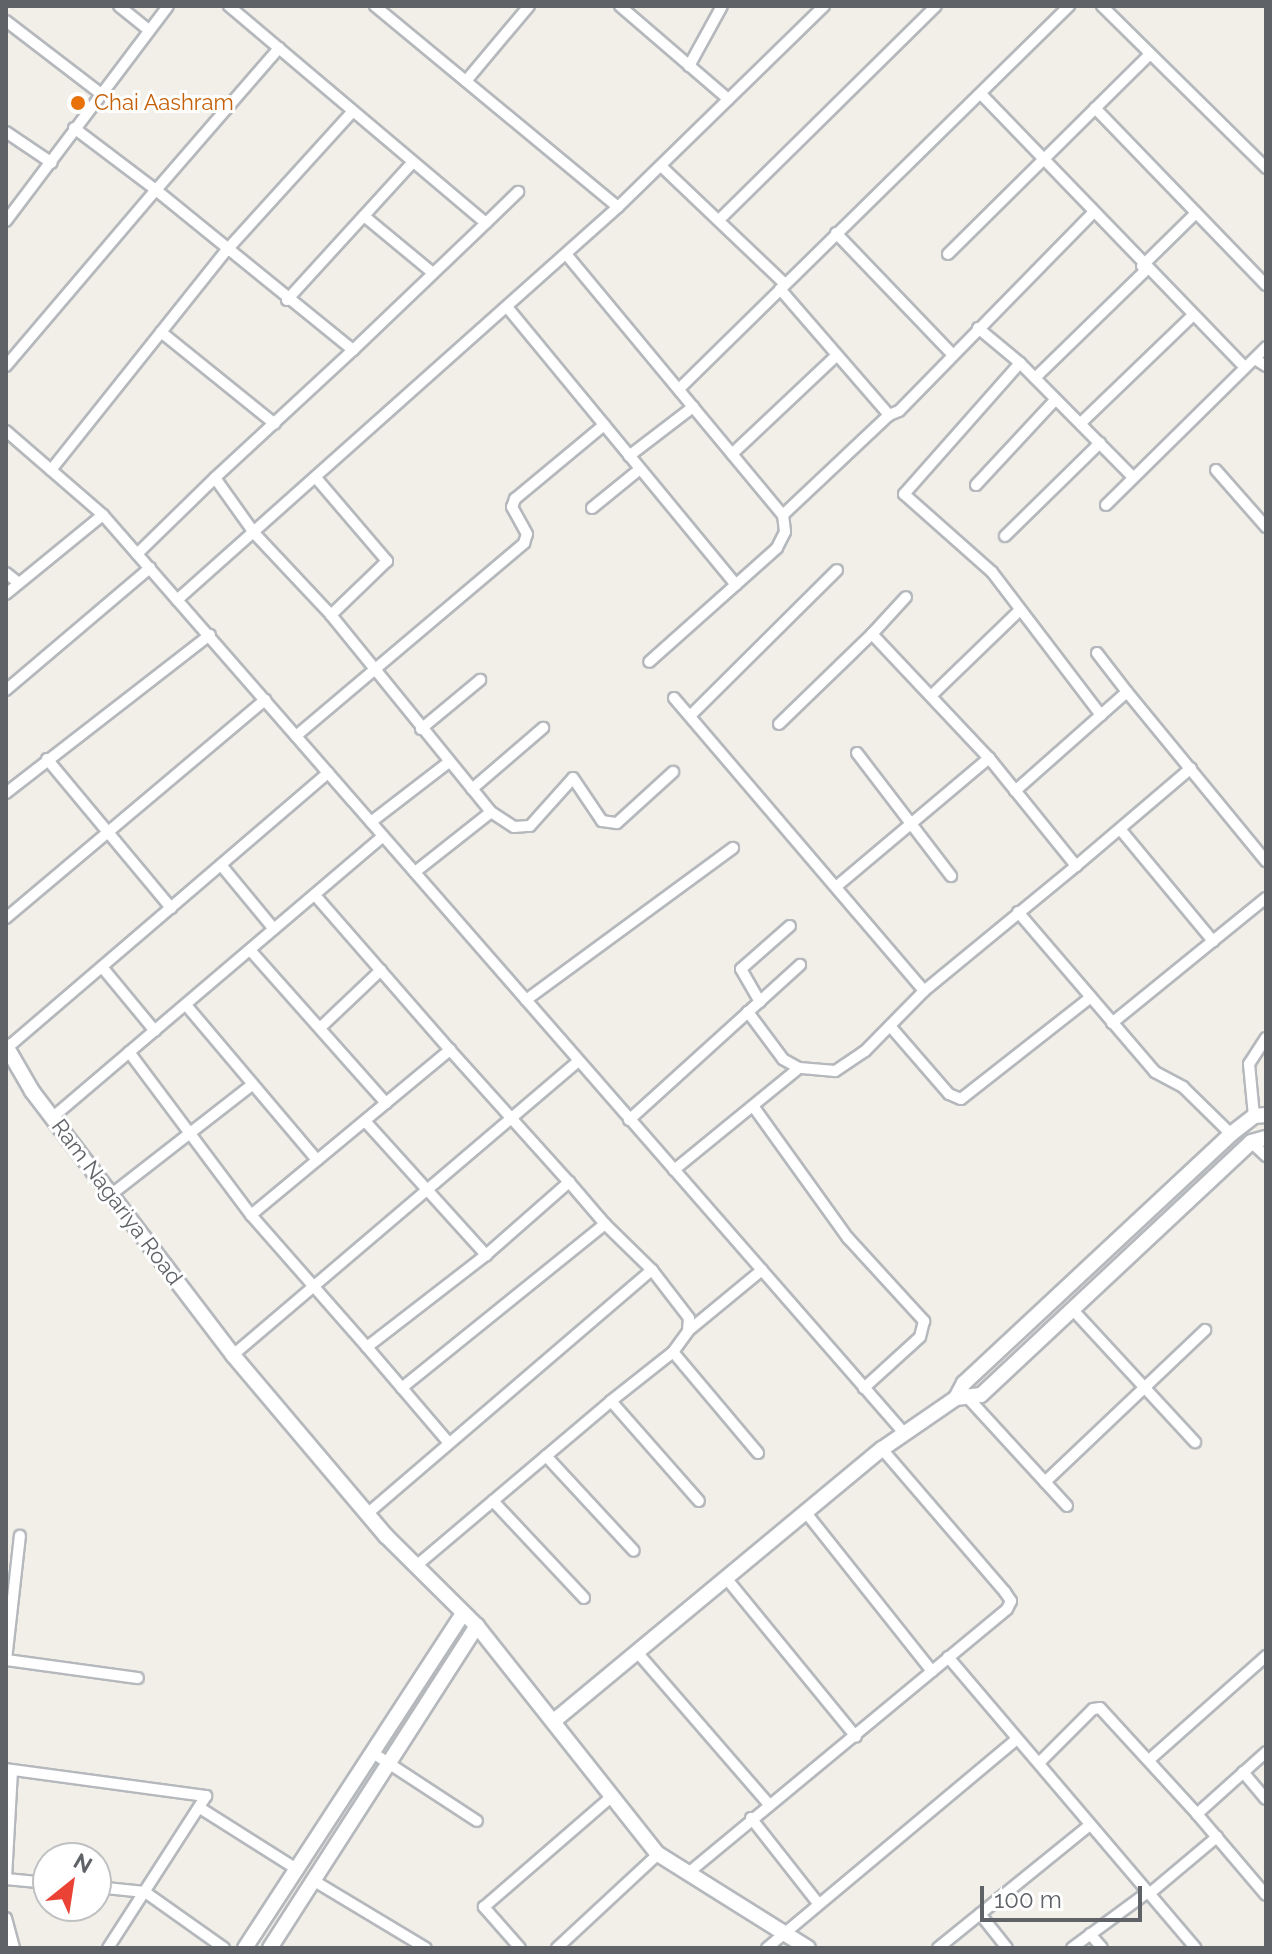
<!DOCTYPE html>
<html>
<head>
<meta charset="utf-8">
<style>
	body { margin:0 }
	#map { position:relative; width:1272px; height:1954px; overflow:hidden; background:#f1efe8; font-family:Raleway,sans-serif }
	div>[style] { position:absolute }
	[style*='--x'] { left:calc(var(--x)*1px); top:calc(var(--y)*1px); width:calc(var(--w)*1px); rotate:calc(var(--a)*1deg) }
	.roads { filter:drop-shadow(2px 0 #b5b8bc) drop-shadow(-2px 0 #b5b8bc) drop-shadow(0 2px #b5b8bc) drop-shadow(0 -2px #b5b8bc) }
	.street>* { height:10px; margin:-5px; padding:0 5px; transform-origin:5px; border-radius:5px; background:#fff }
	.secondary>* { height:14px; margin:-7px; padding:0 7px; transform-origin:7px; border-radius:7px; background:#fff }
	.dots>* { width:22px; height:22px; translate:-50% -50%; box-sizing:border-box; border:4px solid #fff; border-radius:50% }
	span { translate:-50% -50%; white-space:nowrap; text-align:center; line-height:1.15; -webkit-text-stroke:6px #fff; paint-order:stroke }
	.food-label { font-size:22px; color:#c56008 }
	.left { translate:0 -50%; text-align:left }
	.street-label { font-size:22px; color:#5f6368 }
	.frame { position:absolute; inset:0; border:8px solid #5f6368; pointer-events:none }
	.north { position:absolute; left:32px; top:1842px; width:80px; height:80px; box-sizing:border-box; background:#fff; border:2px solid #bfc1c3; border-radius:50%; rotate:30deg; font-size:22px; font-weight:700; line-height:32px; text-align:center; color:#5f6368 }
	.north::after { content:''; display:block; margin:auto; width:28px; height:36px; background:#ea4335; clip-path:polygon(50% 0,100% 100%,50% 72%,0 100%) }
	.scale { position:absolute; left:980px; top:1886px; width:162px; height:36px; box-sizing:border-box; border:4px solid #5f6368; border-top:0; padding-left:10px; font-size:24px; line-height:28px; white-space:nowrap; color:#5f6368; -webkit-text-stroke:6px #fff; paint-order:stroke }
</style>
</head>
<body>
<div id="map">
	<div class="roads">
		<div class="street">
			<i style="--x:119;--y:6;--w:38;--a:39"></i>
			<i style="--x:229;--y:6;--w:336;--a:40.2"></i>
			<i style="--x:486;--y:223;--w:184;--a:136.3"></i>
			<i style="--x:375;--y:6;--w:315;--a:39.6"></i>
			<i style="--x:618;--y:207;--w:288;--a:-44.3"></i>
			<i style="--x:620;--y:6;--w:143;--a:40.7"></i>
			<i style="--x:1102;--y:6;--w:231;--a:44.6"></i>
			<i style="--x:6;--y:21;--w:118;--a:37.5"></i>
			<i style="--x:689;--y:66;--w:68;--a:-61.2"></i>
			<i style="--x:466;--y:81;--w:98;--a:-50"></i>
			<i style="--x:982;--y:95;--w:378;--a:46"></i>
			<i style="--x:1095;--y:108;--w:246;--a:46"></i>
			<i style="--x:74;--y:128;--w:103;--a:37.1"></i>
			<i style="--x:156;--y:190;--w:188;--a:-49.1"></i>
			<i style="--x:6;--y:132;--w:55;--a:34"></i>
			<i style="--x:661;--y:166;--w:171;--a:43.6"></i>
			<i style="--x:364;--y:216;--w:89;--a:39.6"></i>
			<i style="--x:720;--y:219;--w:303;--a:-44.6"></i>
			<i style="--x:6;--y:221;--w:269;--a:-53"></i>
			<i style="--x:486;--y:223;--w:45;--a:-44.1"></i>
			<i style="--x:836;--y:233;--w:168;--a:46.2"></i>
			<i style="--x:566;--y:254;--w:339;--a:50.3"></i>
			<i style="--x:783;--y:515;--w:17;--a:83"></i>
			<i style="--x:785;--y:532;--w:18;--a:117"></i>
			<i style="--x:777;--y:548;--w:171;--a:138.3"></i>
			<i style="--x:948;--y:254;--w:284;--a:-44.7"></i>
			<i style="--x:1142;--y:266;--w:76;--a:-44.5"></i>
			<i style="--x:780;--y:289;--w:167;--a:49.1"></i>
			<i style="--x:889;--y:415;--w:146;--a:136.7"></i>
			<i style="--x:287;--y:300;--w:184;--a:-47.6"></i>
			<i style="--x:507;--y:307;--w:360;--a:50.5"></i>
			<i style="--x:978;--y:328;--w:55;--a:39.8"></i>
			<i style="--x:1020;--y:363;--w:159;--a:45.3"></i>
			<i style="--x:161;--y:332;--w:146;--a:38.9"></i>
			<i style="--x:1255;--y:359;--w:13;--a:32"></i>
			<i style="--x:1020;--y:363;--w:175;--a:131.5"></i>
			<i style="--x:904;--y:494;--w:118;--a:41.6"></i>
			<i style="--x:992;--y:572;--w:180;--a:52.7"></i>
			<i style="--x:6;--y:366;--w:231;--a:-49.6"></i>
			<i style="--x:156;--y:190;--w:254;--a:39.1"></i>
			<i style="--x:353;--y:350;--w:188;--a:137.2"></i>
			<i style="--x:1035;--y:378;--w:155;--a:-44.2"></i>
			<i style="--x:679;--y:389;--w:547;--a:-44.48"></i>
			<i style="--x:889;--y:415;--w:11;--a:-22"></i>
			<i style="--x:899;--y:411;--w:277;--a:-45.6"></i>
			<i style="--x:1081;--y:423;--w:153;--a:-43.9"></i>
			<i style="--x:6;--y:431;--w:128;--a:40.9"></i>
			<i style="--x:103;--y:515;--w:1218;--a:48.89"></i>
			<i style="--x:732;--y:454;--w:144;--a:-43.3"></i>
			<i style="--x:629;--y:456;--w:81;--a:-37.4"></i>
			<i style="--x:51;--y:470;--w:280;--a:-51.4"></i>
			<i style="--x:226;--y:251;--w:188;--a:-47.8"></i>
			<i style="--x:1216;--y:470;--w:76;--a:48.7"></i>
			<i style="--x:317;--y:479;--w:108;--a:49.5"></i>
			<i style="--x:387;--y:561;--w:78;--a:136"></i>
			<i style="--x:976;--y:485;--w:117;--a:-47.1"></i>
			<i style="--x:1106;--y:505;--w:225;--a:-44.6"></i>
			<i style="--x:592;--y:508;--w:62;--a:-39.1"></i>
			<i style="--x:1005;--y:536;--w:133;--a:-44.4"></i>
			<i style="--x:137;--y:554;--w:109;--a:-44.3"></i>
			<i style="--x:215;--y:478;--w:69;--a:54.5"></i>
			<i style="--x:255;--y:534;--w:111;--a:46.8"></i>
			<i style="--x:331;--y:615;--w:254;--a:50.9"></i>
			<i style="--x:491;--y:812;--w:97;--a:141.7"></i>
			<i style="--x:6;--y:573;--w:16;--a:38"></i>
			<i style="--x:6;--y:594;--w:125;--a:-39.2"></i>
			<i style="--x:177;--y:600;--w:591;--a:-41.71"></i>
			<i style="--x:872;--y:634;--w:50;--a:-47.4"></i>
			<i style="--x:1097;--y:653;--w:49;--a:52.4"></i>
			<i style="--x:6;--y:690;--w:189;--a:-40.3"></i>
			<i style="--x:932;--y:695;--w:121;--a:-44"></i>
			<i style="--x:674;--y:698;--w:385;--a:49.5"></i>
			<i style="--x:924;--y:991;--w:84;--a:134.5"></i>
			<i style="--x:865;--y:1051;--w:36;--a:146"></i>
			<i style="--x:835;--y:1071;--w:36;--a:-175"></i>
			<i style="--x:799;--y:1068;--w:18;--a:-151"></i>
			<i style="--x:783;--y:1059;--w:59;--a:-126.7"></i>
			<i style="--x:690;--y:716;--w:207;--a:-44.8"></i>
			<i style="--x:779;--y:724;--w:129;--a:-44.1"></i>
			<i style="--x:872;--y:634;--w:170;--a:46.7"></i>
			<i style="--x:421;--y:729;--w:77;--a:-39.7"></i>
			<i style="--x:296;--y:736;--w:299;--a:-40.2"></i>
			<i style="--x:524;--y:543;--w:9;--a:-72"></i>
			<i style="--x:527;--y:534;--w:31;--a:-119"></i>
			<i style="--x:512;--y:507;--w:9;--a:-69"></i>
			<i style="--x:515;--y:499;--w:116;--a:-39.7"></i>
			<i style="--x:857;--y:753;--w:155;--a:52.6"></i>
			<i style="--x:47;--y:759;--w:194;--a:50.2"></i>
			<i style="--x:472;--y:789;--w:94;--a:-40.7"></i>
			<i style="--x:1015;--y:791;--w:149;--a:-41.5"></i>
			<i style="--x:1127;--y:692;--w:219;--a:50.6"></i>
			<i style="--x:6;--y:793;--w:258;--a:-37.8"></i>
			<i style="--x:491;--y:812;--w:27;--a:33"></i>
			<i style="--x:514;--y:827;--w:16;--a:-4"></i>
			<i style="--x:530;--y:826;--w:64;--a:-48.1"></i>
			<i style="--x:573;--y:778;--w:52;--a:56"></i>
			<i style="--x:602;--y:821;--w:15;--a:8"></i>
			<i style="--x:617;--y:823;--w:76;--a:-42.3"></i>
			<i style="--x:371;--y:822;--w:98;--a:-37.6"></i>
			<i style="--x:1120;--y:829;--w:146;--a:50.3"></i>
			<i style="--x:221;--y:865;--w:83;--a:50.4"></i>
			<i style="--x:1076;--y:866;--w:151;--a:-40.4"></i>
			<i style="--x:837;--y:886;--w:199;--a:-40.1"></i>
			<i style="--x:989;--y:758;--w:139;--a:51.1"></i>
			<i style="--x:1076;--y:866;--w:197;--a:140.6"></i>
			<i style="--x:1018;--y:912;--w:211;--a:49.4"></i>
			<i style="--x:1155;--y:1072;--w:32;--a:28"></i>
			<i style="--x:1183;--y:1087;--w:67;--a:44.4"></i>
			<i style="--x:6;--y:918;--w:339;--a:-40.1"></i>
			<i style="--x:250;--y:950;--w:205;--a:48.4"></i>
			<i style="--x:102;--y:967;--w:83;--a:50.4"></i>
			<i style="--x:526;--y:1000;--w:257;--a:-36.3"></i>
			<i style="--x:760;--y:1002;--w:38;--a:-120"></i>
			<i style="--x:741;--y:969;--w:65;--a:-41.3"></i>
			<i style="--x:186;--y:1005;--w:203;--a:49.8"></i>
			<i style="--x:1112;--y:1023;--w:198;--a:-39.1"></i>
			<i style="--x:890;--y:1026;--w:90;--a:49.1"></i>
			<i style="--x:949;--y:1094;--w:13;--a:23"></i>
			<i style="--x:961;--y:1099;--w:165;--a:-38.1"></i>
			<i style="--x:320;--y:1028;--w:84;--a:-43.6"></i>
			<i style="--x:7;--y:1048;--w:423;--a:-40.6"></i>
			<i style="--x:450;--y:1050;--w:178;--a:48"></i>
			<i style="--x:569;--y:1182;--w:55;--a:49.4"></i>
			<i style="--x:605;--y:1224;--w:261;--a:141.1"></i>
			<i style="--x:402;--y:1388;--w:54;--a:-130.5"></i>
			<i style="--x:367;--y:1347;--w:150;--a:-37.7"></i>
			<i style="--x:486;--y:1255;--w:111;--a:-41.3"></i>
			<i style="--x:129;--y:1052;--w:204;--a:53.2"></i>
			<i style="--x:251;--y:1215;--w:259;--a:-39.7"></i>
			<i style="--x:450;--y:1050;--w:206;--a:-131.1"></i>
			<i style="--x:753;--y:1106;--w:163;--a:54.3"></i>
			<i style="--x:848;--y:1238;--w:113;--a:47.5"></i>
			<i style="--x:924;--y:1321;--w:16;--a:104"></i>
			<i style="--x:920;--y:1337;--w:76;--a:137.7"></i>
			<i style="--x:1254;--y:1116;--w:52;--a:-95.5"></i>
			<i style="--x:1249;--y:1064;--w:31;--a:-57"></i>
			<i style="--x:53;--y:1117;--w:433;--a:-40.4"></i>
			<i style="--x:629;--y:1120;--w:231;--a:-42.2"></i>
			<i style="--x:365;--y:1121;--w:181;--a:47.9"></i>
			<i style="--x:1251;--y:1142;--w:21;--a:43"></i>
			<i style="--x:674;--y:1170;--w:161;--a:-39.2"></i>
			<i style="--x:113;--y:1193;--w:177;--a:-37.9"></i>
			<i style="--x:251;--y:1215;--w:176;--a:48.7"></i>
			<i style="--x:1073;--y:1310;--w:180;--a:47.3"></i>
			<i style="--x:688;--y:1331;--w:96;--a:-39.5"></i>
			<i style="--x:673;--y:1352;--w:132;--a:49.9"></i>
			<i style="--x:233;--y:1355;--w:454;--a:-40.4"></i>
			<i style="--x:402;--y:1388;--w:72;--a:49.5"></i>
			<i style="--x:969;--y:1399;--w:145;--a:47.5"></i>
			<i style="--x:611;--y:1401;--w:79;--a:-38.3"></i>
			<i style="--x:673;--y:1352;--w:26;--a:-54"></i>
			<i style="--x:688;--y:1331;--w:13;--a:-86"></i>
			<i style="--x:689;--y:1318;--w:61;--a:-127.6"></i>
			<i style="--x:546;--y:1456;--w:129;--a:47.2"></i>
			<i style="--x:1045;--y:1482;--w:221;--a:-43.5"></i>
			<i style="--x:493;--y:1501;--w:133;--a:46.8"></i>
			<i style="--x:367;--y:1514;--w:375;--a:-40.6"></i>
			<i style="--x:652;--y:1270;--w:66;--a:-135.6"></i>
			<i style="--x:807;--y:1514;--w:201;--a:51.5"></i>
			<i style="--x:416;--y:1566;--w:255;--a:-40.2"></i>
			<i style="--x:611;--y:1401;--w:133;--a:48.7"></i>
			<i style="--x:726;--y:1578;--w:205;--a:50.7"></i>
			<i style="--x:637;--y:1652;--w:200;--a:49.1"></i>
			<i style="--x:948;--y:1657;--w:382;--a:49.6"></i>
			<i style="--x:6;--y:1660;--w:133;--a:7.8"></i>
			<i style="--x:6;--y:1660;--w:125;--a:-83.6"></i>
			<i style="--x:373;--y:1753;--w:124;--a:33.2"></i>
			<i style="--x:1149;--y:1760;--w:157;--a:-41.6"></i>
			<i style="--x:1039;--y:1763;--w:76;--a:-45"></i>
			<i style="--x:1093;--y:1709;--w:7;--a:-8"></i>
			<i style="--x:1100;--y:1708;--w:144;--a:47.5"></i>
			<i style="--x:1197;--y:1814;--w:93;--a:-41.9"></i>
			<i style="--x:6;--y:1769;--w:202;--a:7.7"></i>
			<i style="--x:206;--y:1796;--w:181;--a:122.8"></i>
			<i style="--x:1243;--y:1772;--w:35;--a:50"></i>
			<i style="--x:200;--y:1808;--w:116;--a:32.3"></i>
			<i style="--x:1197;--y:1814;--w:106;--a:49.6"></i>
			<i style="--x:751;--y:1818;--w:108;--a:51.8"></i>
			<i style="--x:687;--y:1874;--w:415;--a:-39.6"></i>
			<i style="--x:1007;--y:1609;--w:9;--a:-63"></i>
			<i style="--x:1011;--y:1601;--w:11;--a:-124"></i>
			<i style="--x:1005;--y:1592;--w:189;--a:-130.7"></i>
			<i style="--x:6;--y:1878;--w:108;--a:-86.8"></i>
			<i style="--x:6;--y:1879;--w:42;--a:5.4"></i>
			<i style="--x:316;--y:1882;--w:128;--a:31"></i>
			<i style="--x:96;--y:1887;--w:49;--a:5.8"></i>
			<i style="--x:145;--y:1892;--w:97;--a:35.3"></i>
			<i style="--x:1149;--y:1894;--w:89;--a:-40"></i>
			<i style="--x:980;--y:1914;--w:43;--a:51.5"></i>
			<i style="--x:6;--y:1918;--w:31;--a:75"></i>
			<i style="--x:1090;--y:1934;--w:18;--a:49"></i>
			<i style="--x:520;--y:1948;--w:55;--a:-131.3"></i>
			<i style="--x:484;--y:1907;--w:167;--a:-40.9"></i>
			<i style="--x:557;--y:1948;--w:138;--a:-42.9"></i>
			<i style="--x:767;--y:1948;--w:326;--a:-39.9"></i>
			<i style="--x:938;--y:1948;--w:196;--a:-39"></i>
			<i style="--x:1072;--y:1948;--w:94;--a:-36.4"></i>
		</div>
		<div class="secondary">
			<i style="--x:6;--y:1046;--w:52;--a:60"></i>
			<i style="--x:32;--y:1091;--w:332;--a:52.7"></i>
			<i style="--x:233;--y:1355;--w:237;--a:49.8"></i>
			<i style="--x:386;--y:1536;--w:128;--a:44.7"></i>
			<i style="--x:477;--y:1626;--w:291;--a:51.6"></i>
			<i style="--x:658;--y:1854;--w:177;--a:32.1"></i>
			<i style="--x:956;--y:1398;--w:25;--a:-7"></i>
			<i style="--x:981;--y:1395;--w:370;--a:-43.1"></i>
			<i style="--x:1251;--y:1142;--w:16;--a:-15"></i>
			<i style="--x:554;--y:1721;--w:426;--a:-39.7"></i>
			<i style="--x:882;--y:1449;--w:90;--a:-34.6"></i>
			<i style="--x:956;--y:1398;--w:17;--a:-62"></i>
			<i style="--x:964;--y:1383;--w:365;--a:-43"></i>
			<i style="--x:1231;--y:1134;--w:29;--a:-38"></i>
			<i style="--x:1254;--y:1116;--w:12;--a:-5"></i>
			<i style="--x:245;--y:1948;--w:400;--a:-56.9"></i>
			<i style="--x:270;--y:1948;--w:383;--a:-57.3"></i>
		</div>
	</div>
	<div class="dots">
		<i style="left:78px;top:103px;background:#e8710a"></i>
	</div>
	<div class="food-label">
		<span class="left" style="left:94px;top:103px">Chai Aashram</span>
	</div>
	<div class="street-label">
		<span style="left:117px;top:1202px;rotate:53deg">Ram Nagariya Road</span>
	</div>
	<div class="frame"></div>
	<div class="north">N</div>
	<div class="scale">100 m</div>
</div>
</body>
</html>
